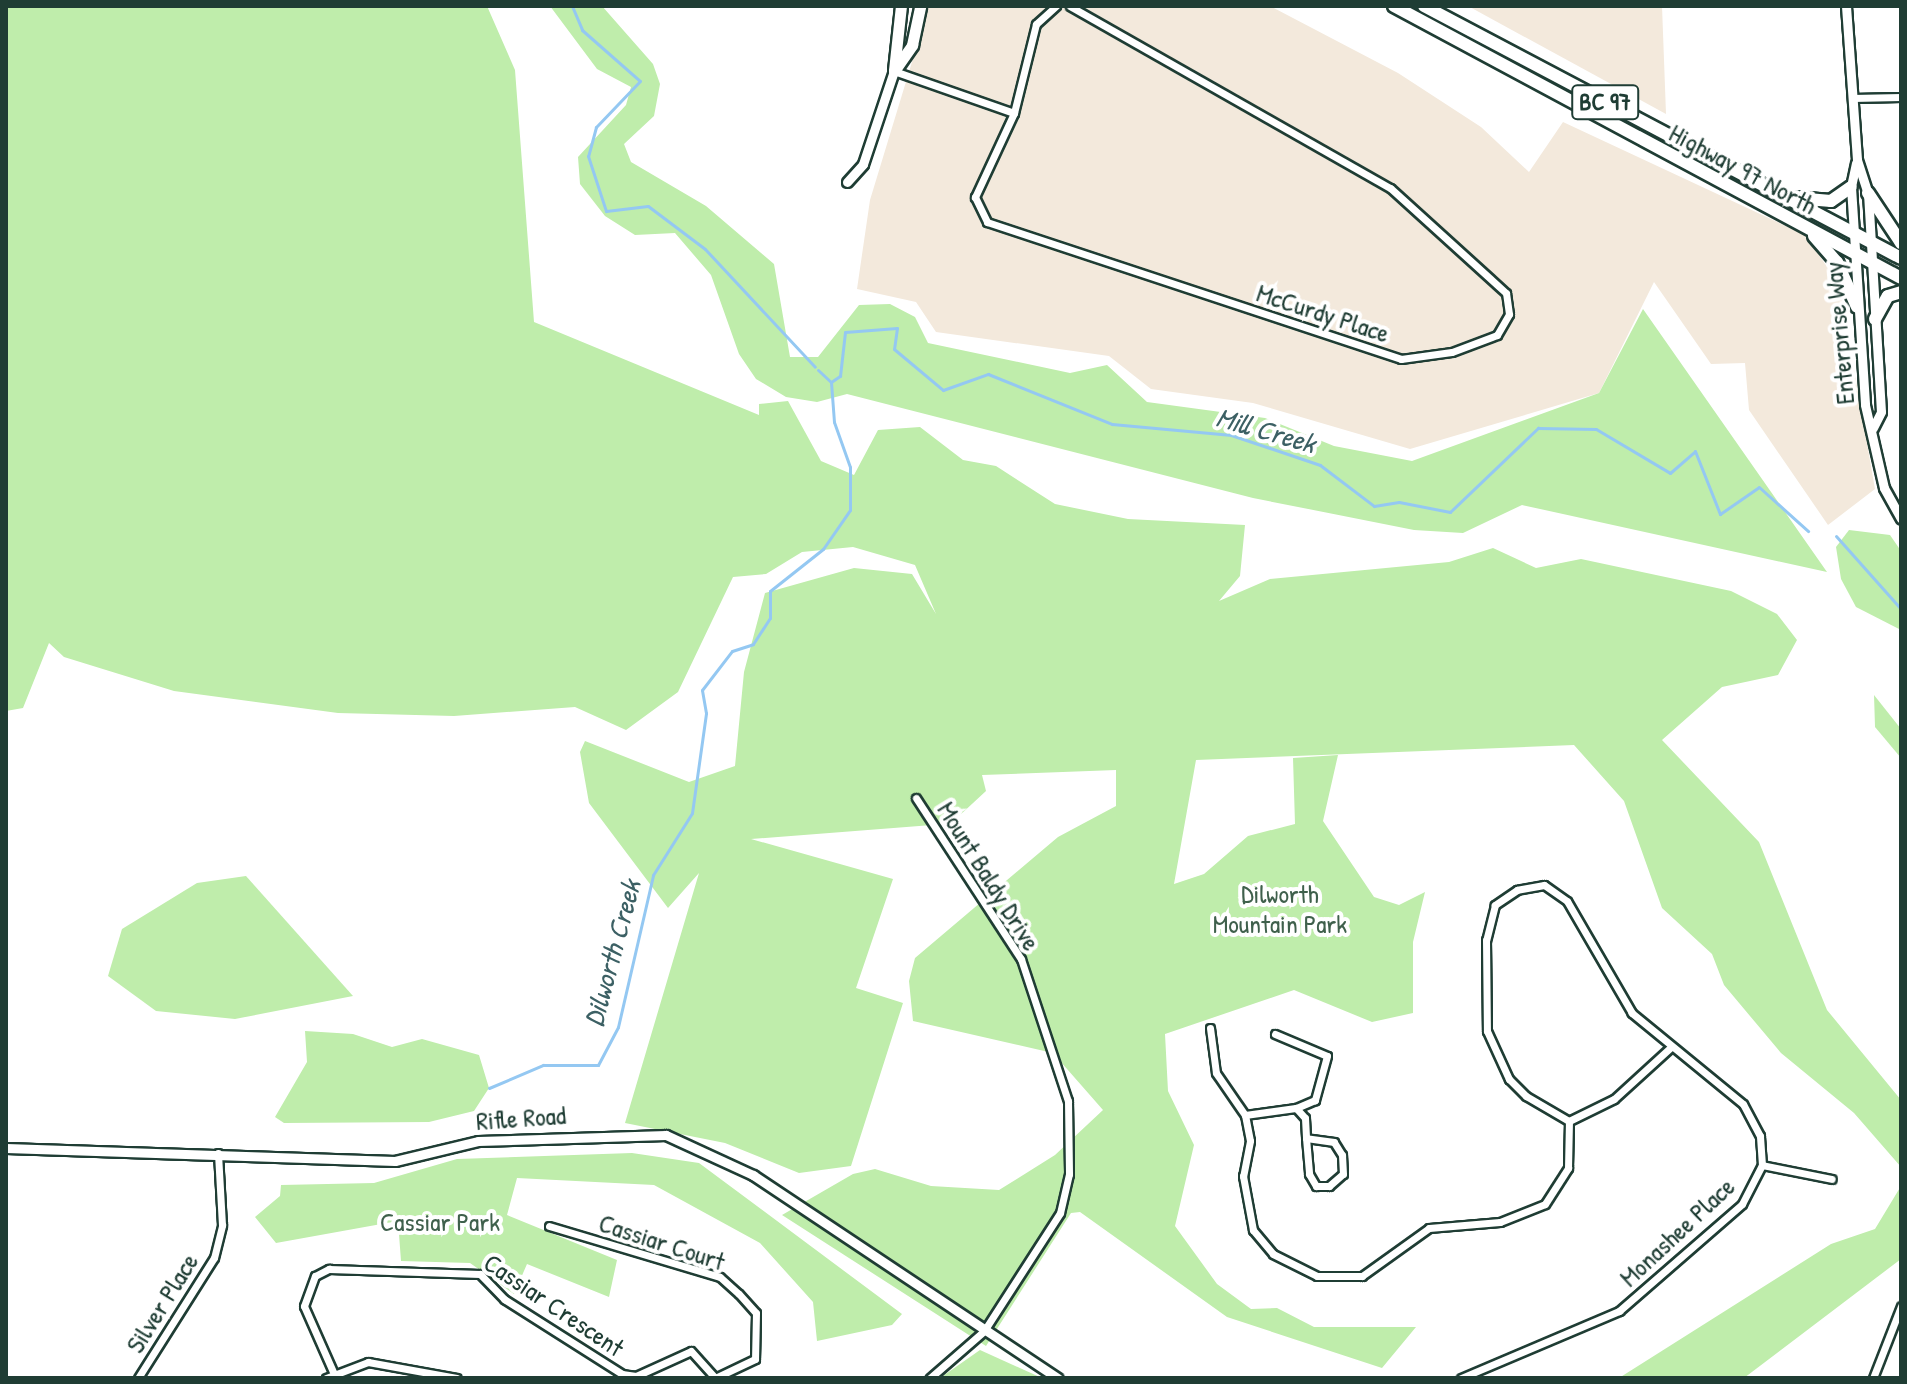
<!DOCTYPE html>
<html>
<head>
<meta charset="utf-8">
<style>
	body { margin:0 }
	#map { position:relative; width:1907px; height:1384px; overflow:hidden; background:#fff; font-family:"Patrick Hand",sans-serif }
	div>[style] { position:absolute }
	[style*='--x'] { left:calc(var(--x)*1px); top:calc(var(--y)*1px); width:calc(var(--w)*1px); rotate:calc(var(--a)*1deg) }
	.built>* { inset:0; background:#f3e9dc }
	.green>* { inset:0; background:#bfedab }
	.stream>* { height:3px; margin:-1.5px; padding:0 1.5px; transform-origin:1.5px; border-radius:1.5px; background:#94c8f2 }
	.roads { filter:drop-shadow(2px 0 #1f3d34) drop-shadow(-2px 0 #1f3d34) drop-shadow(0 2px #1f3d34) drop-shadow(0 -2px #1f3d34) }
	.minor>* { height:7px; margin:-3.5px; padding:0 3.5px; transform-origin:3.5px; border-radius:3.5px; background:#fff }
	.tertiary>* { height:9px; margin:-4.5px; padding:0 4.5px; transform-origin:4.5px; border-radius:4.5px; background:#fff }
	.secondary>* { height:11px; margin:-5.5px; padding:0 5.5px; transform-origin:5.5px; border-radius:5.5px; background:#fff }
	.trunk>* { height:12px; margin:-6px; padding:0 6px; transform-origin:6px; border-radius:6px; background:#fff }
	span { translate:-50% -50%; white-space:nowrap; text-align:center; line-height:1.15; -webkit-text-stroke:8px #fff; paint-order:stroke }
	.shield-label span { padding:2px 6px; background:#fff; border:2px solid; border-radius:6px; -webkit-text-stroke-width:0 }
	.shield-label { font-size:24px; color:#1f3d34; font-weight:700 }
	.street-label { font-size:26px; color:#1f3d34 }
	.park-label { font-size:26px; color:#3f604c }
	.water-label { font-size:28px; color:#3c6064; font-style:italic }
	.frame { position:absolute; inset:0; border:8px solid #1f3d34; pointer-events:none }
</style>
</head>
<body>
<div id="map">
	<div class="built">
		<i style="clip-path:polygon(929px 6px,1270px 6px,1398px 73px,1481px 127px,1529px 172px,1563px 122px,1805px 235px,1839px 284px,1875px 489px,1828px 525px,1749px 410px,1745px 363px,1711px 364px,1654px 282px,1599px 393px,1410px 449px,1253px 403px,1151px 389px,1109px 356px,936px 332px,916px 302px,857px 289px,870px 200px)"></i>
		<i style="clip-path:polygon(1468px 6px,1662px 6px,1666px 114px)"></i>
	</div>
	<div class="green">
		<i style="clip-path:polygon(6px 6px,487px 6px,515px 70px,534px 322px,759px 415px,759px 404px,788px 401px,821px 461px,854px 475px,878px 430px,920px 427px,963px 460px,996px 466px,1055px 504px,1128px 519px,1245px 525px,1240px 576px,1219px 601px,1270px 579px,1449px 562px,1493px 548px,1536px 568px,1581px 559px,1731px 591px,1777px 614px,1797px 640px,1778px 675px,1722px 687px,1662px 740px,1759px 842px,1827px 1010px,1901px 1100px,1901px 1167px,1854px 1113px,1781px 1053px,1724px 985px,1712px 954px,1662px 908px,1624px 801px,1574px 745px,1196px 760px,1174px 884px,1204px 874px,1248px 836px,1295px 824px,1293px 758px,1338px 755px,1323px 821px,1374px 897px,1399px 905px,1425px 892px,1413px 942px,1413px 1013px,1372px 1022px,1294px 990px,1165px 1034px,1168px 1091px,1194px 1145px,1175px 1226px,1217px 1284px,1251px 1309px,1277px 1308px,1314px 1327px,1416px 1327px,1382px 1368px,1227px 1317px,1080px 1212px,1071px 1213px,986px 1346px,782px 1215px,853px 1174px,875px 1169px,931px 1186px,999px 1190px,1055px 1155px,1103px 1110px,1053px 1053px,913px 1021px,909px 981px,915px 958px,1058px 837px,1116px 806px,1116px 770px,982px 775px,986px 791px,959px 816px,932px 825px,751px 839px,893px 879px,856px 988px,903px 1003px,851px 1166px,799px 1173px,725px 1143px,625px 1123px,699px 873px,668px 908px,589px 803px,580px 752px,585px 741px,689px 782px,735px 766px,744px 672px,765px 593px,854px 568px,912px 574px,936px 614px,915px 565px,853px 547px,802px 552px,766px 574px,733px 577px,678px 692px,626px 730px,575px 707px,454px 716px,338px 713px,174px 691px,64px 657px,49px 643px,23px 708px,6px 711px)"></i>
		<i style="clip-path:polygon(550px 6px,602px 6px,653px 64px,660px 84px,654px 116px,624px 144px,631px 162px,706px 206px,774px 264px,790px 357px,818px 357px,859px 305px,890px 304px,915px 317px,928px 343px,1070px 373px,1107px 365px,1147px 402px,1265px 418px,1334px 446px,1412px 461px,1599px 393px,1643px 309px,1827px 572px,1522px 505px,1463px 533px,1414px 530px,1253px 498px,847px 394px,817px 402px,786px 397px,756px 379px,739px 354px,711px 275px,675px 233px,635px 235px,605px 216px,580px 184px,578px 157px,626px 105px,631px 87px,597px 69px)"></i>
		<i style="clip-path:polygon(1849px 530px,1890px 535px,1901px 551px,1901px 630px,1856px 607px,1841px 579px,1836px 547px)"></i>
		<i style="clip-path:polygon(1874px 695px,1901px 729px,1901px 758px,1875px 727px)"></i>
		<i style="clip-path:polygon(246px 876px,353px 996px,235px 1019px,156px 1011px,108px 976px,122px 929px,197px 883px)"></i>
		<i style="clip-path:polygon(305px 1031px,353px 1034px,392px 1047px,422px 1039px,479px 1055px,489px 1088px,474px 1111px,429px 1122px,284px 1123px,275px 1117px,307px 1062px)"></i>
		<i style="clip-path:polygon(632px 1153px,699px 1163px,902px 1314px,892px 1325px,817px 1341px,813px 1302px,760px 1243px,654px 1185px,517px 1178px,507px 1215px,617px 1260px,609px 1297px,527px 1264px,514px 1294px,470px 1263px,401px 1261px,398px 1221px,276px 1243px,255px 1217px,280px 1196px,281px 1185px,374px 1183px,457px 1159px)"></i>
		<i style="clip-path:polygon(1901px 1186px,1901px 1259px,1744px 1378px,1619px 1378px,1831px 1244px,1875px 1229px)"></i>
		<i style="clip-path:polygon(980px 1350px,1042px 1378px,940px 1378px)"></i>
	</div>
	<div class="stream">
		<i style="--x:572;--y:6;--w:26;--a:67"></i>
		<i style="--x:582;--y:30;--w:77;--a:41.3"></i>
		<i style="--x:640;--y:81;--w:64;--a:133.7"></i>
		<i style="--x:596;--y:127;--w:30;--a:105"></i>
		<i style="--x:588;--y:156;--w:58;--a:71.9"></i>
		<i style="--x:606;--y:211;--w:42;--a:-6.8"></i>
		<i style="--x:648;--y:206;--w:71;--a:37"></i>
		<i style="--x:705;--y:249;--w:161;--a:47"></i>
		<i style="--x:818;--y:370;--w:18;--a:43"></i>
		<i style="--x:831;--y:382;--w:11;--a:-34"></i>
		<i style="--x:840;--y:376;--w:44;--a:-83.5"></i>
		<i style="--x:845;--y:332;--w:52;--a:-4.4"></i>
		<i style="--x:897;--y:328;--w:21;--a:98"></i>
		<i style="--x:894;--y:349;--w:64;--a:39.9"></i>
		<i style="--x:943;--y:390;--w:48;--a:-19.6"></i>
		<i style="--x:988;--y:374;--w:134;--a:22"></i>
		<i style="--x:1112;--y:424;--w:120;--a:5.3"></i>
		<i style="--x:1231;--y:435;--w:94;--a:18.6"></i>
		<i style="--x:1320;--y:465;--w:68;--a:37.2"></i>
		<i style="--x:1374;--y:506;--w:25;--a:-9"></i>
		<i style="--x:1399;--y:502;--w:52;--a:11.1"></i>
		<i style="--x:1450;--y:512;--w:122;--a:-43.7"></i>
		<i style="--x:1538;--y:428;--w:58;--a:1"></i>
		<i style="--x:1596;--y:429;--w:86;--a:30.7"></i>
		<i style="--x:1670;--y:473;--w:33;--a:-41"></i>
		<i style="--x:1695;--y:451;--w:68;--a:68.4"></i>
		<i style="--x:1720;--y:514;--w:47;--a:-34.7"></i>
		<i style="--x:1759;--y:487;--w:66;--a:41.9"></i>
		<i style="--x:1836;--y:536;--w:98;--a:48.3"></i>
		<i style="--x:489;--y:1088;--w:59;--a:-23.1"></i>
		<i style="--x:543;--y:1065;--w:55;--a:0"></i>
		<i style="--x:598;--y:1065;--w:43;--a:-62.2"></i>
		<i style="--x:618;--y:1027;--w:156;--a:-77"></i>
		<i style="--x:653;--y:875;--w:73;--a:-57.8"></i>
		<i style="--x:692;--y:813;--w:101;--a:-82"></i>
		<i style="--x:706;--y:713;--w:23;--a:-100"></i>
		<i style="--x:702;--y:690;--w:49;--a:-52.4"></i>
		<i style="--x:732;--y:651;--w:22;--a:-18"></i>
		<i style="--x:753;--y:644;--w:31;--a:-57"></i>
		<i style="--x:770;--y:618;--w:27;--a:-90"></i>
		<i style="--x:770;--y:591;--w:68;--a:-38.4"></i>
		<i style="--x:823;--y:549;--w:47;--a:-55.3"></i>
		<i style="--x:850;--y:510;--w:43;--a:-90"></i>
		<i style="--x:850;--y:467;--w:48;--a:-109.6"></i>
		<i style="--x:834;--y:422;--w:40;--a:-94.3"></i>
	</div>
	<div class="roads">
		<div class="minor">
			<i style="--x:1056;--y:6;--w:27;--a:138"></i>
			<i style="--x:1036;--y:24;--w:92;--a:103.9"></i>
			<i style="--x:1014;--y:113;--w:93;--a:114.9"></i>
			<i style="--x:975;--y:197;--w:28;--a:64"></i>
			<i style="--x:987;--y:222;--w:436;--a:18.3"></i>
			<i style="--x:1401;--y:359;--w:51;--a:-7.8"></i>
			<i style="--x:1452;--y:352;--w:48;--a:-20.7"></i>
			<i style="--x:1497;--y:335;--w:24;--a:-60"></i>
			<i style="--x:1509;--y:314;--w:21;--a:-98"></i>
			<i style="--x:1506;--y:293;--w:156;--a:-137.8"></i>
			<i style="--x:1390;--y:188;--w:368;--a:-150.4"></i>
			<i style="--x:894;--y:71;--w:127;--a:19.3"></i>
			<i style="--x:1852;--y:98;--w:49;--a:-1.2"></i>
			<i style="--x:916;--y:798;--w:192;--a:56.9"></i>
			<i style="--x:1021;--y:959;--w:150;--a:71.7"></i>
			<i style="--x:1068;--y:1101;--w:73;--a:89.2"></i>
			<i style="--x:1069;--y:1174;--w:40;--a:103"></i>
			<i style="--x:1060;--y:1213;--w:140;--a:122.8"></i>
			<i style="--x:984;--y:1331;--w:72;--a:139"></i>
			<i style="--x:1210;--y:1028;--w:45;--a:82.4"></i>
			<i style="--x:1216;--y:1073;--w:51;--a:55.4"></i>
			<i style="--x:1245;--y:1115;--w:26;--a:79"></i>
			<i style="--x:1250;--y:1141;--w:36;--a:101"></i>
			<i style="--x:1243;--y:1176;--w:55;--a:79.5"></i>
			<i style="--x:1253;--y:1230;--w:31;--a:50"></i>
			<i style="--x:1273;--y:1254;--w:49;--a:26.6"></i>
			<i style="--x:1317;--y:1276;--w:45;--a:0"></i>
			<i style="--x:1362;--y:1276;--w:82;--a:-35.6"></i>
			<i style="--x:1429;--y:1228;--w:71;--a:-4.8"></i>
			<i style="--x:1500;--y:1222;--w:48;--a:-21.8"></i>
			<i style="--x:1545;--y:1204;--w:43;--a:-57.4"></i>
			<i style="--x:1568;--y:1168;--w:47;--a:-88.8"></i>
			<i style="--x:1275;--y:1034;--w:56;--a:22.9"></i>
			<i style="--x:1327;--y:1056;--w:46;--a:105.3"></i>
			<i style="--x:1315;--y:1100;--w:21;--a:157"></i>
			<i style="--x:1245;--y:1115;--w:51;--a:-7.8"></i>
			<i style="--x:1296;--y:1108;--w:13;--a:48"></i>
			<i style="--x:1305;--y:1118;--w:20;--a:87"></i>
			<i style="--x:1306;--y:1138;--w:36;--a:85"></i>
			<i style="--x:1309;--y:1174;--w:14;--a:60"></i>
			<i style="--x:1316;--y:1186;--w:13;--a:0"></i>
			<i style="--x:1329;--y:1186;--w:18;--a:-41"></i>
			<i style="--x:1343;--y:1174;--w:19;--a:-93"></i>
			<i style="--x:1342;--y:1155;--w:15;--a:-122"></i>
			<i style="--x:1334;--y:1142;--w:28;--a:-172"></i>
			<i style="--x:1762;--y:1165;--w:71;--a:11.3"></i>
			<i style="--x:549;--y:1226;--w:178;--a:16.6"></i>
			<i style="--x:720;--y:1277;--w:25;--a:42"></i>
			<i style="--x:739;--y:1294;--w:25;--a:48"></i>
			<i style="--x:756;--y:1313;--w:46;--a:91.2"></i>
			<i style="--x:755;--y:1359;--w:44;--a:154.6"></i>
			<i style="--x:334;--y:1374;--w:74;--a:-113.8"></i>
			<i style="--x:304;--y:1306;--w:32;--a:-70"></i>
			<i style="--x:315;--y:1276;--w:16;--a:-27"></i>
			<i style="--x:329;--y:1269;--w:151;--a:1.9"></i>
			<i style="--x:480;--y:1274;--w:35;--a:46"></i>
			<i style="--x:504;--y:1299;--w:140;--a:32.4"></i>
			<i style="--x:622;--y:1374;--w:14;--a:8"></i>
			<i style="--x:636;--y:1376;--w:60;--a:-24.4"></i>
			<i style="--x:691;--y:1351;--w:36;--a:48"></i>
			<i style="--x:138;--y:1378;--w:142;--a:-57.7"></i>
			<i style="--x:214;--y:1258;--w:34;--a:-76"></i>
			<i style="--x:222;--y:1225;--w:72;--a:-93.2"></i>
			<i style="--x:326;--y:1378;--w:45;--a:-20.9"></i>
			<i style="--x:368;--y:1362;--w:90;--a:10.2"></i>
			<i style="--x:1461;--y:1378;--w:172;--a:-23"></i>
			<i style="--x:1619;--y:1311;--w:163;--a:-41"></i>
			<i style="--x:1742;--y:1204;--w:44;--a:-62.9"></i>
			<i style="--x:1762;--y:1165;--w:29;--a:-94"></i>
			<i style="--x:1760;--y:1136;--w:36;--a:-118"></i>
			<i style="--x:1743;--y:1104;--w:144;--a:-140.7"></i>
			<i style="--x:1632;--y:1013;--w:129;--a:-120.1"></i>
			<i style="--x:1567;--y:901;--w:28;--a:-145"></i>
			<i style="--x:1544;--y:885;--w:27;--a:170"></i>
			<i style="--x:1517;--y:890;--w:27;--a:146"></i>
			<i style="--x:1495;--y:905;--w:36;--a:104"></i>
			<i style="--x:1486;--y:940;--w:91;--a:89.4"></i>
			<i style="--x:1487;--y:1031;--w:53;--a:65.4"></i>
			<i style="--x:1509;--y:1079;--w:24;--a:45"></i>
			<i style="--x:1526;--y:1096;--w:50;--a:30.2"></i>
			<i style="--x:1569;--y:1121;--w:50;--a:-26.1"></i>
			<i style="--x:1614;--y:1099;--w:77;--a:-42.4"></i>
			<i style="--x:1873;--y:1378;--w:77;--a:-68.7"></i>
		</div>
		<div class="tertiary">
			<i style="--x:1846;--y:6;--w:154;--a:85.9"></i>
			<i style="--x:1857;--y:160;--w:35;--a:72"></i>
			<i style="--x:1868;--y:193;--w:219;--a:86.6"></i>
			<i style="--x:1881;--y:412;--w:18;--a:117"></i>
			<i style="--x:1856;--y:163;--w:25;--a:102"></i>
			<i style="--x:1851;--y:187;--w:218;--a:86.3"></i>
			<i style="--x:1865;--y:405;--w:85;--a:77.1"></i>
			<i style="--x:1884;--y:488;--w:35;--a:61"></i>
			<i style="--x:847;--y:182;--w:24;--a:-48"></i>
			<i style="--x:863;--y:164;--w:98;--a:-71.6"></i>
			<i style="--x:6;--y:1148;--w:389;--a:1.9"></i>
			<i style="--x:395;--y:1161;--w:85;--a:-13.5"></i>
			<i style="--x:478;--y:1141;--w:188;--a:-1.8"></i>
			<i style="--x:666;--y:1135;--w:96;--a:24.7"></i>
			<i style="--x:753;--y:1175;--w:366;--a:33.7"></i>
		</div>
		<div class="secondary">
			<i style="--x:894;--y:70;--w:64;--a:-83.8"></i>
			<i style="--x:894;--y:71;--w:32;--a:-55"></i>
			<i style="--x:912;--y:45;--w:40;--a:-78"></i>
		</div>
		<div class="trunk">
			<i style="--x:1394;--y:6;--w:575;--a:28.21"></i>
			<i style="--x:1424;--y:6;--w:539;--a:27.85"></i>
			<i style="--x:1868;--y:193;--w:60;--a:56.6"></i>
			<i style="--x:1796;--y:198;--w:35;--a:5"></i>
			<i style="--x:1831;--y:201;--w:24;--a:-35"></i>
			<i style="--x:1814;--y:236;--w:35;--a:49"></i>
			<i style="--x:1837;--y:262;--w:49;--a:66"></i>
			<i style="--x:1875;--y:319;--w:26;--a:-61"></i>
			<i style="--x:1888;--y:296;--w:14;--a:-17"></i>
		</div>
	</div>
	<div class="shield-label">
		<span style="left:1605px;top:102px">BC 97</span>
	</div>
	<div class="street-label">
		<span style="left:1743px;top:169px;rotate:28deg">Highway 97 North</span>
		<span style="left:1323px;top:313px;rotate:18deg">McCurdy Place</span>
		<span style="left:1839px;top:333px;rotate:-95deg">Enterprise Way</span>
		<span style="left:989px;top:876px;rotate:58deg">Mount Baldy Drive</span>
		<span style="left:521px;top:1118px;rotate:-4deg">Rifle Road</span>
		<span style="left:1677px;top:1232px;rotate:-43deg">Monashee Place</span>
		<span style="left:662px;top:1242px;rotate:18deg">Cassiar Court</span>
		<span style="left:162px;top:1303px;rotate:-58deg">Silver Place</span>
		<span style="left:554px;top:1305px;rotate:34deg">Cassiar Crescent</span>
	</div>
	<div class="park-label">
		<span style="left:1280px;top:909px">Dilworth<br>Mountain Park</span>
		<span style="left:440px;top:1222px">Cassiar Park</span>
	</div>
	<div class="water-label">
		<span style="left:1266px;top:430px;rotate:16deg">Mill Creek</span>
		<span style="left:612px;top:953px;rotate:-75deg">Dilworth Creek</span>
	</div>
	<div class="frame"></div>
</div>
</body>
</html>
